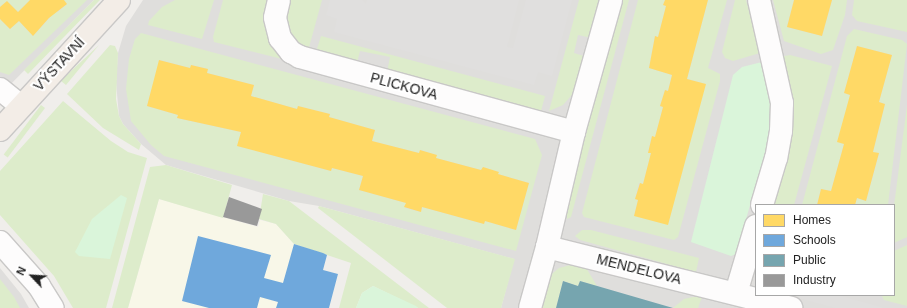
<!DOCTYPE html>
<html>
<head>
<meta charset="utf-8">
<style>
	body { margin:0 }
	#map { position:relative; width:907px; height:308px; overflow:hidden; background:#f0eeeb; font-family:Arial,sans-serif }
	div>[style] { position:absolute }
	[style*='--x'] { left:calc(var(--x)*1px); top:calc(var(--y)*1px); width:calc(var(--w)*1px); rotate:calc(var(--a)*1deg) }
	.residential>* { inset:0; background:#dfdedc }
	.education>* { inset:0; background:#f8f7e8 }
	.grass>* { inset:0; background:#ddeccb; transform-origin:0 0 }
	.park>* { inset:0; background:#daf5da }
	.parking>* { inset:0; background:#e0dfde }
	.homes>* { inset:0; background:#ffd966 }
	.schools>* { inset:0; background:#6fa8dc }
	.public>* { inset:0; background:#76a5af }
	.industry>* { inset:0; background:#999 }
	.roads { filter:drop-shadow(1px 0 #c9c8c7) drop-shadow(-1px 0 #c9c8c7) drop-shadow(0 1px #c9c8c7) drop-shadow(0 -1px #c9c8c7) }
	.minor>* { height:22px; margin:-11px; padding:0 11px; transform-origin:11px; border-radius:11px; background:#fdfcfc }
	.major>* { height:22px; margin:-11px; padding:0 11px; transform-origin:11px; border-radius:11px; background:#f3ede7 }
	span { translate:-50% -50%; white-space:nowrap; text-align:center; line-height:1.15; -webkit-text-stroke:4px #fff; paint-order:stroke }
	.street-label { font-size:14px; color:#222 }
	.legend { position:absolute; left:755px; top:204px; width:140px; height:92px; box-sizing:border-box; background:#fff; border:1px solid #a7a7a7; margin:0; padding:5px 7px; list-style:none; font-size:12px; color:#222 }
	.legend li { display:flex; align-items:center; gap:8px; height:20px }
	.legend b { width:20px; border:1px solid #a7a7a7 }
	.north { position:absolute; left:12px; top:256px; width:40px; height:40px; -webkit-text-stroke:3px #fff; paint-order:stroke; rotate:295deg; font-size:11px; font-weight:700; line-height:16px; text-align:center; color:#222 }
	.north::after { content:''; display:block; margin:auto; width:14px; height:18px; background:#222; clip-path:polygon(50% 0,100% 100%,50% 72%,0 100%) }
</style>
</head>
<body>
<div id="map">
	<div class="residential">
		<i style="clip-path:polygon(0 0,94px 0,0 95px)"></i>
		<i style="clip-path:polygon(evenodd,143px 0,907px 0,907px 308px,501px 308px,514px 259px,319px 206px,289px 201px,166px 165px,141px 144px,123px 124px,119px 116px,116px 82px,118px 53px,126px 26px,143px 0,756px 205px,894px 205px,894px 295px,756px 295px,756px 205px)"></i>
		<i style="clip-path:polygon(0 268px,21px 294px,29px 308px,0 308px)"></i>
	</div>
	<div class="education">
		<i style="clip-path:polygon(159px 199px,258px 227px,260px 220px,276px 224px,294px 244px,327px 255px,323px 270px,338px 274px,329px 308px,128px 308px)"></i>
	</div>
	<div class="grass">
		<i style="clip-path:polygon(0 0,30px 0,18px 12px,7px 1px,0 7px)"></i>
		<i style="clip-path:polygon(64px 0,87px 0,9px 75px,0 72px,0 19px,10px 29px,19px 21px,33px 36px,56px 11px,58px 12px,67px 4px)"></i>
		<i style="clip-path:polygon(94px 0,100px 0,28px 74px,24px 70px)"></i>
		<i style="clip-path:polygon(175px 0,214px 0,202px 39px,148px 25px,149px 21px,162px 7px)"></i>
		<i style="clip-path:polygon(223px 0,268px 0,265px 16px,267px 30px,276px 52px,286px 60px,214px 42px,213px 37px)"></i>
		<i style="clip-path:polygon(287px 0,322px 0,308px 51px,291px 41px,284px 21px)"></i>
		<i style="clip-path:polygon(579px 0,602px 0,592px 38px,578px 35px,574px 53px,587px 57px,577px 89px,563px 105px,549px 111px)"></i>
		<i style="clip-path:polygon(622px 0,629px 0,571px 217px,567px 219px,566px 208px)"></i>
		<i style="clip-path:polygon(638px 0,665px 0,663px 5px,666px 6px,658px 37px,655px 36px,649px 68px,672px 75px,668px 91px,665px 90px,660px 106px,663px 107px,655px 137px,652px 136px,648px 152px,651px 153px,643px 184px,639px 183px,635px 199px,638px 200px,634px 216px,705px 84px,687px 79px,708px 0,727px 0,708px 68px,720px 74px,720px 81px,678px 237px,674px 240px,584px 217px,582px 213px)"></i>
		<i style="clip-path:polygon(735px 0,746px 0,760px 53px,733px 61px,725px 58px,722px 52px)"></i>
		<i style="clip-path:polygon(773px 0,794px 0,787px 27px,822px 36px,832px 0,847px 0,845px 15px,833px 50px,821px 54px,784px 41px)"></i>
		<i style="clip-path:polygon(854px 0,907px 0,907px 32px,857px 21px,852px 15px)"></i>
		<i style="clip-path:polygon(854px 29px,902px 40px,907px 44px,888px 205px,855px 205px,857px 198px,866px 201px,879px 154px,873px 152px,885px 104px,879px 102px,892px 55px,857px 46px,844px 93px,850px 95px,844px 144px,831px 191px,821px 189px,817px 205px,802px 205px,847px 36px)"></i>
		<i style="clip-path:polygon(evenodd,141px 33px,535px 139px,542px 155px,516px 251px,164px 156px,151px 145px,131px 121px,126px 89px,129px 59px,135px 39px,141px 33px,160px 60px,190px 68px,192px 65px,208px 69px,207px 73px,254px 85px,251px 96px,297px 109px,298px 106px,330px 114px,329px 117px,375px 130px,372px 141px,419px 153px,421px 150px,436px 155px,436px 158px,481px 170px,483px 167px,498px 172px,498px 174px,529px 183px,516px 230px,485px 221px,484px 224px,422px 207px,421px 212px,405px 208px,406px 203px,359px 190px,363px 176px,332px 168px,331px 171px,238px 146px,241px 132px,177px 118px,178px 115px,147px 106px,160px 60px)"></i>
		<i style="clip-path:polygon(321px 36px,545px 96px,541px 111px,387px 72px,390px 57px,360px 51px,357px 63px,316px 52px)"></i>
		<i style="clip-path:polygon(99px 45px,66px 85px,61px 81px,70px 72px)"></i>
		<i style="clip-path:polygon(110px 45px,115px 46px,118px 53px,116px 99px,119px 116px,123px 124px,141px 144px,139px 150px,103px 128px,67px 94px)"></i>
		<i style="clip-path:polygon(790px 55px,832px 66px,794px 205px,772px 205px,779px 57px)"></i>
		<i style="clip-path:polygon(63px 101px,111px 141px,128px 152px,147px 158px,106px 308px,73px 308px,54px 276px,0 215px,0 171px)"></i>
		<i style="left:41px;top:105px;width:5px;height:62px;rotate:37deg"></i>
		<i style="clip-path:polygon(907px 105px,907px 237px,894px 243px,894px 206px)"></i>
		<i style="clip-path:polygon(166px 165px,232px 185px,223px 218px,159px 199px,128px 308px,112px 308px,150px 167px)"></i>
		<i style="clip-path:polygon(263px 194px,289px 201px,429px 308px,418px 308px,373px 286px,362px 293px,356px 308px,339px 308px,351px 263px,294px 244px,276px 224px,259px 219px)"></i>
		<i style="clip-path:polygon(319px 206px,515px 259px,501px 308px,447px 308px,318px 208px)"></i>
		<i style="clip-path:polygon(582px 230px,591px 230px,699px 258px,696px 272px,580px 240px,575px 236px)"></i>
		<i style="clip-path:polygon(907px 245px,907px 306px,884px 300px,882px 296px,894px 295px,894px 251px)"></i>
		<i style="clip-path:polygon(574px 264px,585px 266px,597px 286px,580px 281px,578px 286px,563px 281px,556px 308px,537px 308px,548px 277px,559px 268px)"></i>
		<i style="clip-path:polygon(0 279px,14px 297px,20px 308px,0 308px)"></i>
		<i style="clip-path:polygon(693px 297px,702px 297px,698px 308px,673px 308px,684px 299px)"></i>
	</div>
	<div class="park">
		<i style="clip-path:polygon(762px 62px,772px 104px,770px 136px,736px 254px,731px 256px,691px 242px,733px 75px,742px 67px)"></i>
		<i style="clip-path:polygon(121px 195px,127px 198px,110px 259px,79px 256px,75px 252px,92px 219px)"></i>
		<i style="clip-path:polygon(373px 286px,416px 306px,418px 308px,356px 308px,362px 293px)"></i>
	</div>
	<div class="parking">
		<i style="clip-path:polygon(330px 0,362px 0,366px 4px,367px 0,519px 0,507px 47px,513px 48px,526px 0,572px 0,552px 76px,538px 72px,534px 85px,334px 32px,337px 19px,326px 15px)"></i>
		<i style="clip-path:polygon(799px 295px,837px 295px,884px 308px,836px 308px,798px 298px)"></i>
	</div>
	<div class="homes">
		<i style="clip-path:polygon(30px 0,64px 0,67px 4px,49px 18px,33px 36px,19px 21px,10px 29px,0 19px,0 7px,7px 1px,18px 12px)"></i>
		<i style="clip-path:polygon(665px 0,708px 0,687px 79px,706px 84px,668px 225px,634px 216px,638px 200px,635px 199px,640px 183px,643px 184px,651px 153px,648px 153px,652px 136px,655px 137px,663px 107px,660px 106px,665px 90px,668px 91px,672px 75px,649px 68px,655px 36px,658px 37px,666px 6px,663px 5px)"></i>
		<i style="clip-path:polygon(794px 0,832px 0,822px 36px,787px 27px)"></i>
		<i style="clip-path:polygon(857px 46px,892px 55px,879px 102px,885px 104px,873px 152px,879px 153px,866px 201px,857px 198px,855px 205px,817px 205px,821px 189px,831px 191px,844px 144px,837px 142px,850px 95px,844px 93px)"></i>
		<i style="clip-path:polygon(159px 60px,190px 68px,191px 65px,208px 69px,207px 73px,254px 85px,251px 96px,297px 109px,298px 106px,330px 114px,329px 117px,375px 130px,372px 141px,419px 153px,420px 150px,437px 155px,436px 158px,481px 170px,483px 167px,499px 172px,498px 174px,529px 183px,516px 230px,485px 221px,484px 224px,422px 207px,421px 212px,404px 207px,406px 203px,359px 190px,363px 176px,332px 168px,331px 171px,237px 146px,241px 132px,177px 118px,178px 115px,147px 106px)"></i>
	</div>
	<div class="schools">
		<i style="clip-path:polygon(198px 236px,271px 255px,264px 278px,283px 283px,294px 244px,323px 253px,327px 255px,323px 270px,338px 274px,329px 308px,276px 308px,278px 302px,260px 297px,257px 308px,209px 308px,182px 301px)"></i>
	</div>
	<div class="public">
		<i style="clip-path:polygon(563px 281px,578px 286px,580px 281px,673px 308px,556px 308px)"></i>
	</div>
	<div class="industry">
		<i style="clip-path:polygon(229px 197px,262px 209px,257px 226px,223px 217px)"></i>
	</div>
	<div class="roads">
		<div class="minor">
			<i style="--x:279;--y:0;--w:18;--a:103"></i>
			<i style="--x:275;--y:18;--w:21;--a:76"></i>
			<i style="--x:280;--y:38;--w:18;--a:52"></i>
			<i style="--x:291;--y:52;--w:10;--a:29"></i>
			<i style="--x:300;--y:57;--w:284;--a:15.3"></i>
			<i style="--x:759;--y:0;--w:106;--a:77.4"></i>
			<i style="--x:782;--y:103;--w:28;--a:92"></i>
			<i style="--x:781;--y:131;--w:27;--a:100"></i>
			<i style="--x:776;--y:158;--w:49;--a:106.6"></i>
			<i style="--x:0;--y:89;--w:27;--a:39"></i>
			<i style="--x:0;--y:242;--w:59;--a:48.4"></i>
			<i style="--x:39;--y:286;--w:26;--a:58"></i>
			<i style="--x:547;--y:247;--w:252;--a:14"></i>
			<i style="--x:736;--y:293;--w:70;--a:-73.4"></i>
			<i style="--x:530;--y:308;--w:63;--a:-74.4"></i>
			<i style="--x:547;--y:247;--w:118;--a:-76.8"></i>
			<i style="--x:574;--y:132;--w:137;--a:-74.3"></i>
		</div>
		<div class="major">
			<i style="--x:0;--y:130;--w:176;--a:-47.5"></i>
		</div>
	</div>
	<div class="street-label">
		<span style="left:59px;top:64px;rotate:-47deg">VÝSTAVNÍ</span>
		<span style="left:404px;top:86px;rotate:15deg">PLICKOVA</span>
		<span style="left:639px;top:269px;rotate:14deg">MENDELOVA</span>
	</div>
	<ul class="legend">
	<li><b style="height:11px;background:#ffd966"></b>Homes</li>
	<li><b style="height:11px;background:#6fa8dc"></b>Schools</li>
	<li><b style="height:11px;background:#76a5af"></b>Public</li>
	<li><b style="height:11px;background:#999"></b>Industry</li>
	</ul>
	<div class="north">N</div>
</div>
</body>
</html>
